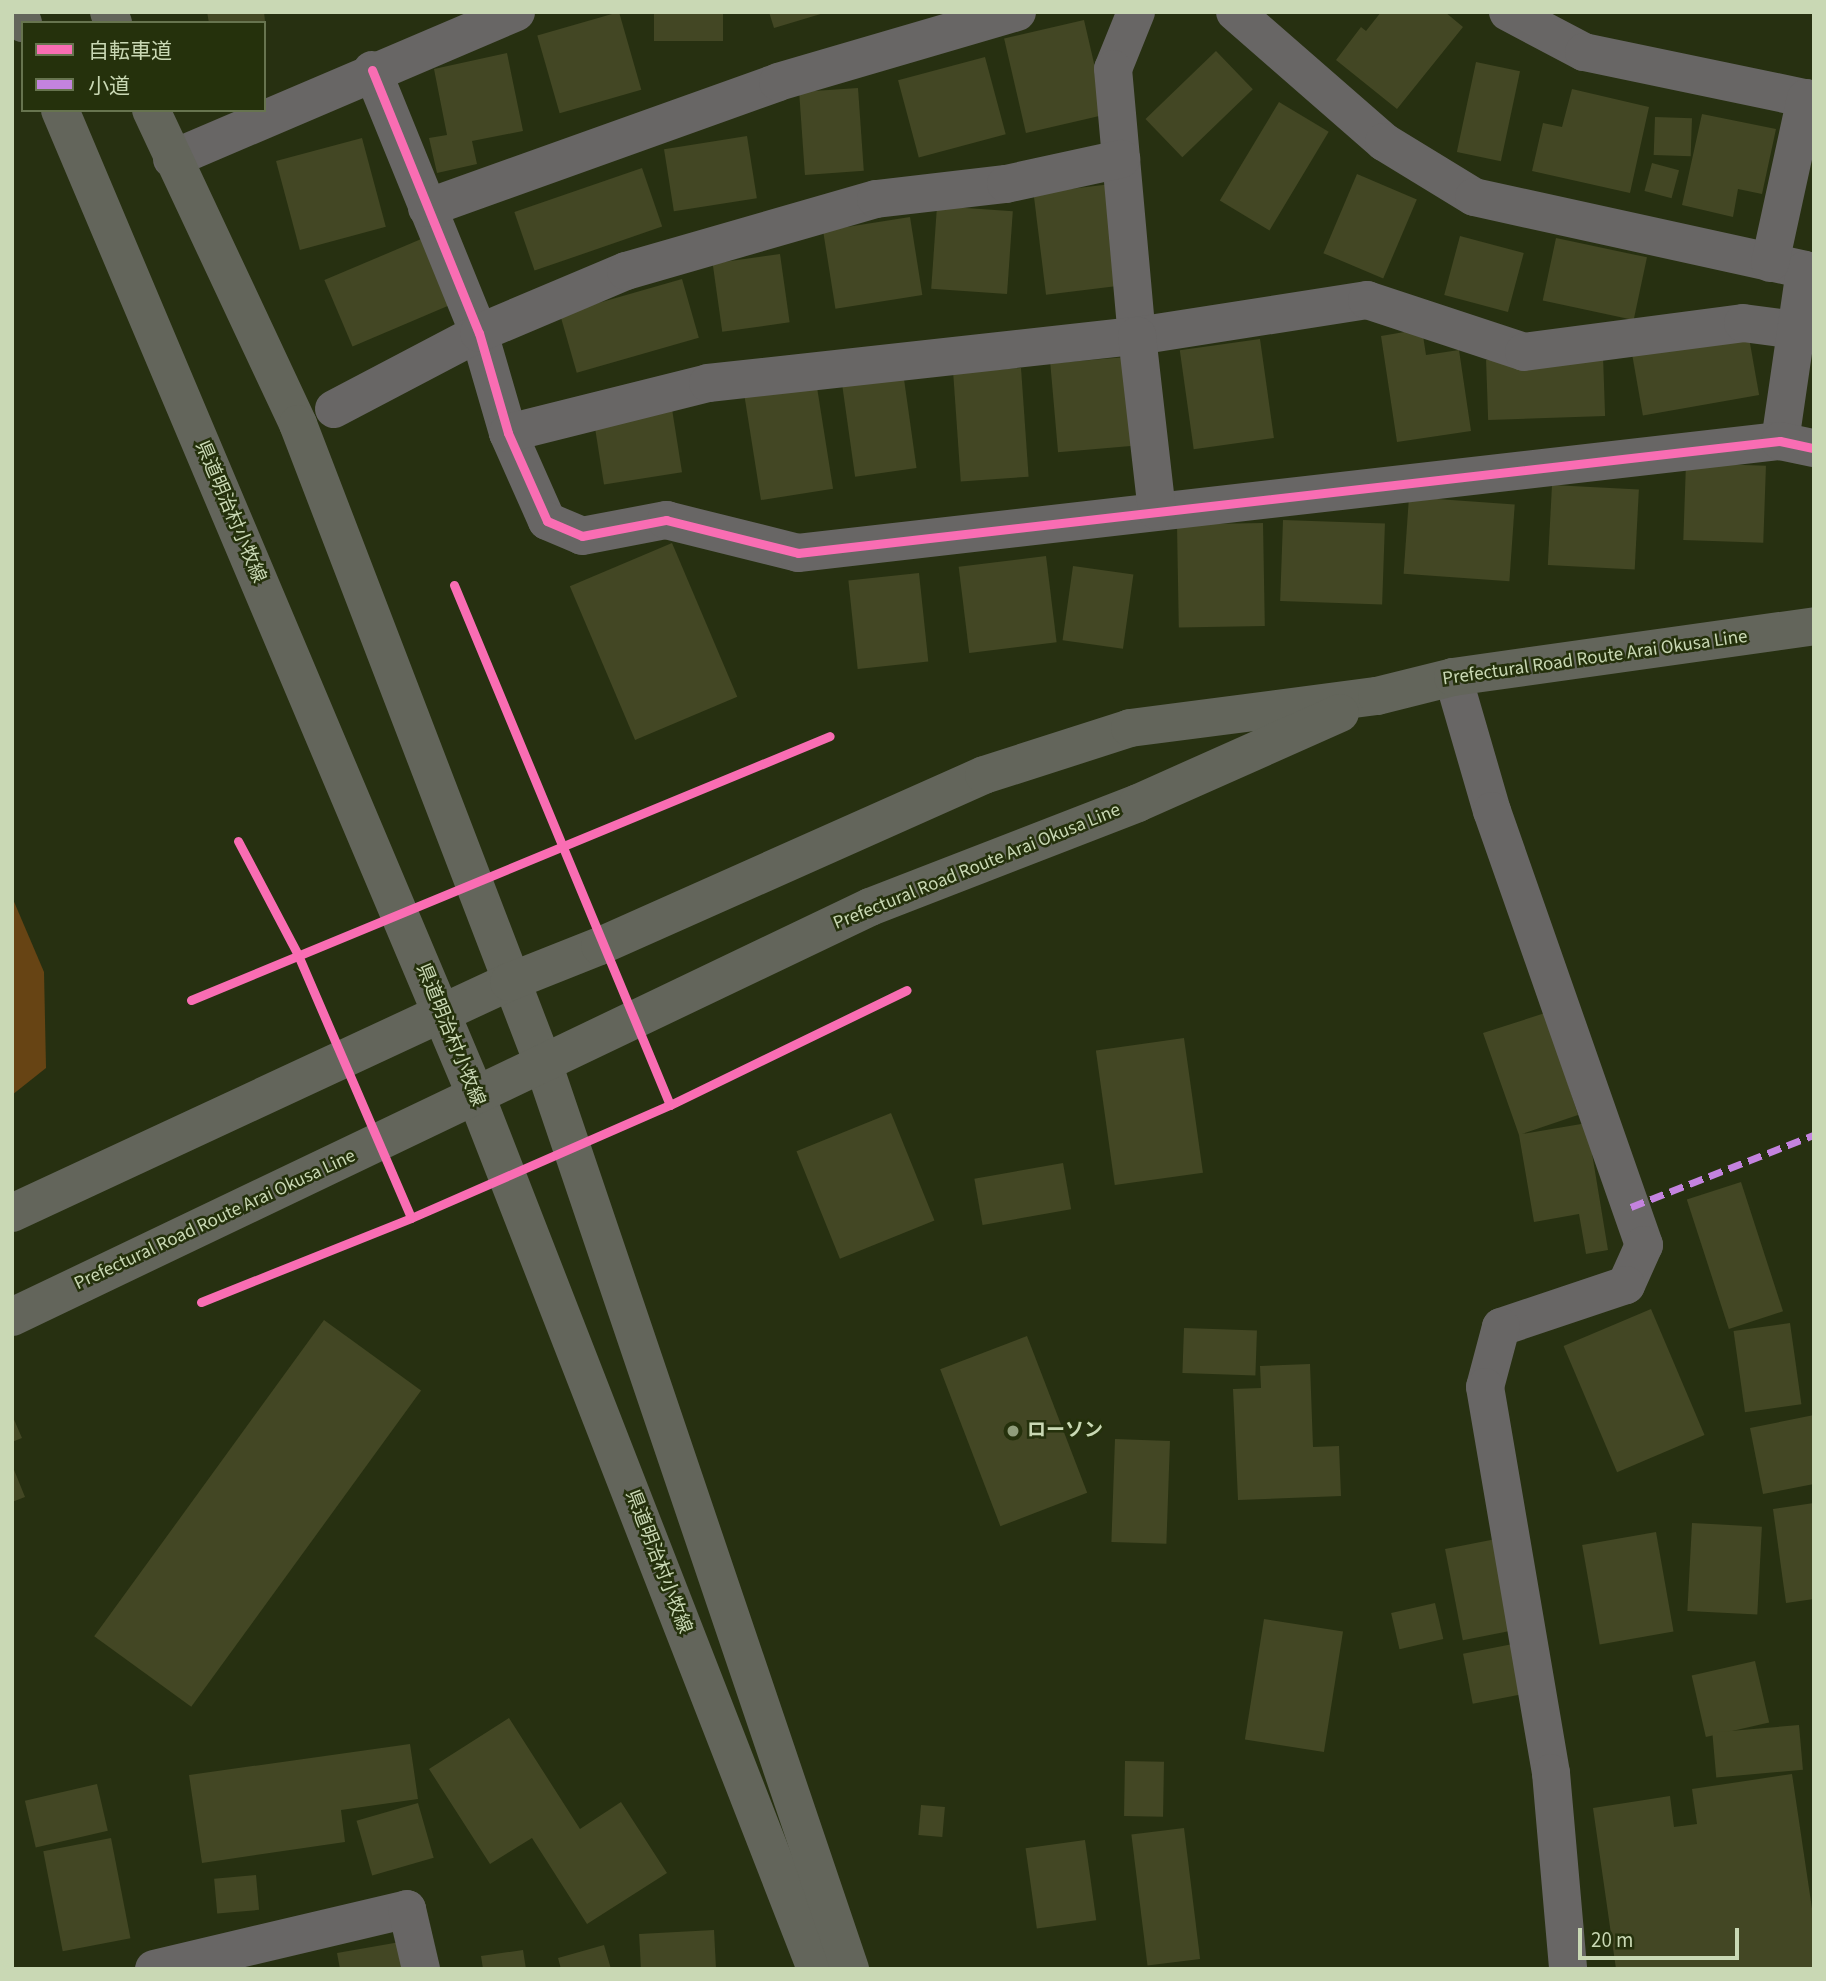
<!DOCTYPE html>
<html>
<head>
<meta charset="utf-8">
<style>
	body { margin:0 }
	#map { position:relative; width:1826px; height:1981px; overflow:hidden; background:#273011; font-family:"Source Sans 3","Noto Sans JP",sans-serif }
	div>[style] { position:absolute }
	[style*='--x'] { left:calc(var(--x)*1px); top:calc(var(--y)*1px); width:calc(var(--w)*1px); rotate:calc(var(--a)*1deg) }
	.green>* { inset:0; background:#674414 }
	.building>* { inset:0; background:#434724; transform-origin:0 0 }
	.minor>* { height:38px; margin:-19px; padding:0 19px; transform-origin:19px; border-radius:19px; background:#686665 }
	.major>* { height:38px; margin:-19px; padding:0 19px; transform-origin:19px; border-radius:19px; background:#63655b }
	.quiet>* { height:7px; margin-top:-3.5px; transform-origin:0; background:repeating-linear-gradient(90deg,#c483df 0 14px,transparent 0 21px) }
	.cycleway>* { height:9px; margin:-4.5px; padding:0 4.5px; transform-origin:4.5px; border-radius:4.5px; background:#f96db3 }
	.dots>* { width:19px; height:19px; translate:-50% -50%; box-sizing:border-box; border:4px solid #25310c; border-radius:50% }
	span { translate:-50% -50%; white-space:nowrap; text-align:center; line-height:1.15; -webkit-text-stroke:5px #25310c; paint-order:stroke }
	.street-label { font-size:19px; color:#c9d8b4 }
	.poi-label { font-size:19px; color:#c9d8b4; font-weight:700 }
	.left { translate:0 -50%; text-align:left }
	.frame { position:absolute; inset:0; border:14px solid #c9d8b4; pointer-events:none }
	.legend { position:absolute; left:21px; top:21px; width:245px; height:91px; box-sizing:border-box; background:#25310c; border:2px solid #67744f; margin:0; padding:9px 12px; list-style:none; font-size:21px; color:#c9d8b4 }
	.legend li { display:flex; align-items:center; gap:14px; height:35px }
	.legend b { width:35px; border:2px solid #67744f }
	.scale { position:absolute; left:1578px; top:1928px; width:161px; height:32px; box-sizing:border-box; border:4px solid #c9d8b4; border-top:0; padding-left:9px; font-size:21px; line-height:24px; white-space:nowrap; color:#c9d8b4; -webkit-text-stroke:5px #25310c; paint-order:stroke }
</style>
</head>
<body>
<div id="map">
	<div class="green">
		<i style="clip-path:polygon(12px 897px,44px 972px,46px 1068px,12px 1095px)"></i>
	</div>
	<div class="building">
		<i style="clip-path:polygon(207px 12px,264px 12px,265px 21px,209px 23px)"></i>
		<i style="left:619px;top:12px;width:81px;height:85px;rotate:74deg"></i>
		<i style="left:654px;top:12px;width:69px;height:29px"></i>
		<i style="clip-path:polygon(769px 12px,824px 12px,824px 13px,774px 28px)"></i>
		<i style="clip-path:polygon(1381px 12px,1445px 12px,1463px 27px,1397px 109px,1336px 60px,1361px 27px,1366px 31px)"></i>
		<i style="left:1084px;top:20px;width:97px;height:82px;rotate:77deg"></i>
		<i style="left:1216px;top:51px;width:53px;height:98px;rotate:46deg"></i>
		<i style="clip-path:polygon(507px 53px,523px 131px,472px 141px,477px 164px,437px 173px,429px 138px,447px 135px,434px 69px)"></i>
		<i style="left:985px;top:57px;width:80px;height:90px;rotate:75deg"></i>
		<i style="left:1476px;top:62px;width:45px;height:92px;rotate:12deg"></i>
		<i style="left:858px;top:88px;width:83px;height:59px;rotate:86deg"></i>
		<i style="clip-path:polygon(1572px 89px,1649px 107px,1630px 193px,1532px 171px,1543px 123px,1562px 127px)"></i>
		<i style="left:1279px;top:102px;width:58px;height:115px;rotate:31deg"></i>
		<i style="clip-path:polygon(1702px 114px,1776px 129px,1762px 194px,1738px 189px,1733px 217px,1682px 205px)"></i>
		<i style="left:1655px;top:117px;width:37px;height:38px;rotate:2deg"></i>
		<i style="left:747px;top:136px;width:63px;height:84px;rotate:81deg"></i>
		<i style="left:362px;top:138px;width:92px;height:89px;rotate:75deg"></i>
		<i style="left:1652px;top:163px;width:28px;height:29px;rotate:15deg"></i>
		<i style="left:642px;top:168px;width:62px;height:135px;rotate:71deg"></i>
		<i style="left:1357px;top:174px;width:65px;height:86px;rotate:23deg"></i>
		<i style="left:1111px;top:184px;width:102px;height:78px;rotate:83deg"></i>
		<i style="left:937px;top:206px;width:76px;height:83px;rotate:4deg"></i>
		<i style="left:910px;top:217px;width:79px;height:88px;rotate:81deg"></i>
		<i style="left:433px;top:234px;width:72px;height:118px;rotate:67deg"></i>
		<i style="left:1460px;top:236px;width:66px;height:61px;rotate:15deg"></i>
		<i style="left:1556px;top:238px;width:93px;height:64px;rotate:12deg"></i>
		<i style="left:780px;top:254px;width:69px;height:68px;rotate:82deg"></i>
		<i style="left:682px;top:279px;width:61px;height:127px;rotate:74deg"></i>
		<i style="clip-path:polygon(1422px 329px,1426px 355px,1459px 350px,1471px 431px,1397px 442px,1381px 336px)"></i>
		<i style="left:1748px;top:332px;width:64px;height:118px;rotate:80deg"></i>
		<i style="left:1260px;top:339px;width:100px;height:81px;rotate:82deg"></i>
		<i style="left:1603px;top:356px;width:60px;height:117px;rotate:88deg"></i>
		<i style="left:1126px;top:357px;width:89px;height:76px;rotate:85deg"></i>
		<i style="left:1021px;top:368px;width:109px;height:68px;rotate:86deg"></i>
		<i style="left:903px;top:372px;width:97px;height:62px;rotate:82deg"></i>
		<i style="left:816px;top:381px;width:109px;height:73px;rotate:81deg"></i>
		<i style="left:672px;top:409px;width:64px;height:79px;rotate:81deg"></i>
		<i style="left:1686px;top:463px;width:80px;height:77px;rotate:2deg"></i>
		<i style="left:1552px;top:485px;width:87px;height:80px;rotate:3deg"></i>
		<i style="left:1409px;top:497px;width:106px;height:77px;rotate:4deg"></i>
		<i style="left:1283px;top:520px;width:102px;height:81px;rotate:2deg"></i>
		<i style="left:1263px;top:523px;width:103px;height:86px;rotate:89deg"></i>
		<i style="left:672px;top:543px;width:167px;height:111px;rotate:67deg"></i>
		<i style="left:1046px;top:556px;width:87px;height:88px;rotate:83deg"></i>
		<i style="left:1073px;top:566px;width:61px;height:75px;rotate:8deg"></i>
		<i style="left:919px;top:573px;width:89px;height:71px;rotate:84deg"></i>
		<i style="clip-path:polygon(1545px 1013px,1578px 1115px,1522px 1134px,1587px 1123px,1608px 1250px,1586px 1254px,1579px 1214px,1534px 1222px,1519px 1135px,1483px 1033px)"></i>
		<i style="left:1184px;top:1038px;width:136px;height:89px;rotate:82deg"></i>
		<i style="left:891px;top:1113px;width:116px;height:102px;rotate:68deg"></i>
		<i style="left:1063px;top:1163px;width:47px;height:90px;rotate:80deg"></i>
		<i style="left:1741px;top:1182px;width:136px;height:57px;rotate:72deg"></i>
		<i style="left:1651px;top:1309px;width:137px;height:95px;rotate:67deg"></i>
		<i style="left:324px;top:1320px;width:120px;height:391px;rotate:36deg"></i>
		<i style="left:1790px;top:1323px;width:82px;height:57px;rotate:82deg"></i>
		<i style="left:1184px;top:1328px;width:73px;height:45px;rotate:2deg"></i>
		<i style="left:1027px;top:1336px;width:168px;height:93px;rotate:69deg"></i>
		<i style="clip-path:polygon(1310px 1364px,1313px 1447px,1339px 1446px,1341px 1496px,1238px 1500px,1233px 1389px,1261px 1388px,1260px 1366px)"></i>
		<i style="clip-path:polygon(12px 1415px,22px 1438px,12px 1442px)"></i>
		<i style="clip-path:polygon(1814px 1415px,1814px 1484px,1763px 1494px,1750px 1428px)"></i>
		<i style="left:1115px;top:1439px;width:55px;height:103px;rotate:2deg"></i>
		<i style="clip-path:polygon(12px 1465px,25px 1497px,12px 1502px)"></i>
		<i style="clip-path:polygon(1814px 1503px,1814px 1599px,1786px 1603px,1773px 1509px)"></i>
		<i style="left:1692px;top:1523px;width:70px;height:88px;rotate:3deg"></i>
		<i style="left:1656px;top:1532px;width:101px;height:75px;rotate:80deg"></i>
		<i style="left:1501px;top:1538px;width:93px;height:57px;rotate:79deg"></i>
		<i style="left:1435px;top:1603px;width:37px;height:45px;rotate:77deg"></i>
		<i style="left:1264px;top:1619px;width:80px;height:122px;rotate:9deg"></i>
		<i style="left:1518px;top:1643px;width:51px;height:56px;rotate:79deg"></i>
		<i style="left:1755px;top:1661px;width:63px;height:65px;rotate:77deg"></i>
		<i style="clip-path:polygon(509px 1718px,580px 1829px,621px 1802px,667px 1873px,587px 1924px,532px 1838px,490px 1864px,429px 1769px)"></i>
		<i style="left:1799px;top:1725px;width:45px;height:87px;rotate:85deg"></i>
		<i style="clip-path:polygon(410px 1744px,418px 1799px,341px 1810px,345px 1842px,202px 1863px,189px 1775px)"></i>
		<i style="left:1125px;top:1761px;width:39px;height:55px;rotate:1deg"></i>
		<i style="clip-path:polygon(1792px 1774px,1814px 1922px,1814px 1969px,1616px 1969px,1593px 1808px,1670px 1796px,1674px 1827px,1697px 1824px,1692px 1789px)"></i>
		<i style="left:97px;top:1784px;width:48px;height:74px;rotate:77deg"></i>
		<i style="left:418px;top:1803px;width:57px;height:64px;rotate:74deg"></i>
		<i style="left:921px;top:1805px;width:24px;height:30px;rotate:5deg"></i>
		<i style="left:1184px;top:1828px;width:132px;height:53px;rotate:83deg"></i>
		<i style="left:111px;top:1838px;width:102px;height:69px;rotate:79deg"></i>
		<i style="left:1085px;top:1840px;width:81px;height:60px;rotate:82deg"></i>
		<i style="left:256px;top:1875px;width:35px;height:42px;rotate:85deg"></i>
		<i style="left:714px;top:1930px;width:39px;height:75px;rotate:87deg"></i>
		<i style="clip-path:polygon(400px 1942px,404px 1969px,340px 1969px,337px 1953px)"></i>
		<i style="clip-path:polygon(604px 1945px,611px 1969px,561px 1969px,558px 1958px)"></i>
		<i style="clip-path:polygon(523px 1950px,526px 1969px,483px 1969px,481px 1956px)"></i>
	</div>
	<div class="minor">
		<i style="--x:1136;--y:12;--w:61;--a:112"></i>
		<i style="--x:1113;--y:69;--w:268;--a:84.9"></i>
		<i style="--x:1137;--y:336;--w:233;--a:-8.9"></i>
		<i style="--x:1367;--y:300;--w:165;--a:18.3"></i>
		<i style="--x:1524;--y:352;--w:221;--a:-7.5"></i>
		<i style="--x:1743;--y:323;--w:53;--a:7.5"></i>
		<i style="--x:1235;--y:12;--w:198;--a:41.1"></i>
		<i style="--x:1384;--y:142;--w:105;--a:31.4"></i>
		<i style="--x:1474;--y:197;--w:339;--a:12.4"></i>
		<i style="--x:1805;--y:270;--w:173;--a:98.3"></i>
		<i style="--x:1508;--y:12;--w:86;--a:27.8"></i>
		<i style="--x:1584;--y:52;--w:235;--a:11.8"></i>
		<i style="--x:372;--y:70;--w:284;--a:67.9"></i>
		<i style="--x:479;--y:333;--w:104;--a:73.8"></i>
		<i style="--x:508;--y:433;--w:96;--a:66.1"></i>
		<i style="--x:547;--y:521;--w:38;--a:23"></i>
		<i style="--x:582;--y:536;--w:86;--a:-10.8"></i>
		<i style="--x:666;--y:520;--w:136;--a:14"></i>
		<i style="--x:798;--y:553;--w:988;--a:-6.51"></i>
		<i style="--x:1780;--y:441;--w:35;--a:12"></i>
		<i style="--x:172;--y:159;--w:374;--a:-23.1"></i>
		<i style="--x:427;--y:208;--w:373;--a:-19.7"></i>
		<i style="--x:778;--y:82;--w:249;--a:-16.3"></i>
		<i style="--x:1770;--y:263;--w:169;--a:-77.7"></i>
		<i style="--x:334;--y:409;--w:164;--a:-27.7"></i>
		<i style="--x:479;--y:333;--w:160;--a:-22.9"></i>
		<i style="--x:626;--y:271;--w:260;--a:-16.1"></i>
		<i style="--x:876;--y:199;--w:131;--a:-6.6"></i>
		<i style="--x:1006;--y:184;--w:118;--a:-12.3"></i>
		<i style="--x:508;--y:433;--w:206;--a:-14"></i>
		<i style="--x:708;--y:383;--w:432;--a:-6.3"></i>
		<i style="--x:1137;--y:336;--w:176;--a:83.5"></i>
		<i style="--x:1453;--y:677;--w:140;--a:73.8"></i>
		<i style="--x:1492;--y:811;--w:460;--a:70.7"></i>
		<i style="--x:1644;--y:1245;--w:44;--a:114.2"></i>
		<i style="--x:1626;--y:1285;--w:132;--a:161.4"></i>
		<i style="--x:1501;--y:1327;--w:62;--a:104.9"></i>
		<i style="--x:1485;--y:1387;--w:392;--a:80.3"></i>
		<i style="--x:1551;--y:1773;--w:197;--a:85"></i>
		<i style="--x:154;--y:1969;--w:260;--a:-13.3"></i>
		<i style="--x:407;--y:1909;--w:62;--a:76.9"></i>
	</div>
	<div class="major">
		<i style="--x:19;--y:12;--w:12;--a:70"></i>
		<i style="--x:109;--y:12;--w:12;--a:70"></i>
		<i style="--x:60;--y:110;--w:1070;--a:67.12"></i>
		<i style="--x:476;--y:1096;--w:937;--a:68.72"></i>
		<i style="--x:151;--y:110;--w:347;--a:64.9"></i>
		<i style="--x:298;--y:424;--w:684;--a:69.02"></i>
		<i style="--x:543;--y:1063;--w:957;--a:71.28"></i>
		<i style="--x:12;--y:1213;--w:548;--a:-24.93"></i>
		<i style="--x:509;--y:982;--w:98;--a:-21.6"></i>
		<i style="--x:600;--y:946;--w:420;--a:-24"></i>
		<i style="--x:984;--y:775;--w:153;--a:-17.8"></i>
		<i style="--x:1130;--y:728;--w:249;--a:-7.4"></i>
		<i style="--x:1377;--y:696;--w:78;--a:-14"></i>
		<i style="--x:1453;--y:677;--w:365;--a:-8"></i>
		<i style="--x:12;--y:1317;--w:951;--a:-25.54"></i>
		<i style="--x:870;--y:907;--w:287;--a:-21.2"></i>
		<i style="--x:1138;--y:803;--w:221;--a:-24"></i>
	</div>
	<div class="quiet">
		<i style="--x:1631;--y:1207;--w:197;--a:-21.5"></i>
	</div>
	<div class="cycleway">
		<i style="--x:372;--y:70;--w:284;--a:67.9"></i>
		<i style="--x:479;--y:333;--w:104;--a:73.8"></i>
		<i style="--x:508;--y:433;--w:96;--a:66.1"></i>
		<i style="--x:547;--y:521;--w:38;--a:23"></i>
		<i style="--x:582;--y:536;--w:86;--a:-10.8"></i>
		<i style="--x:666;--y:520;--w:136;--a:14"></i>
		<i style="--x:798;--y:553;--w:988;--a:-6.51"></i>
		<i style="--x:1780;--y:441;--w:35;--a:12"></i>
		<i style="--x:454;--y:585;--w:563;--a:67.44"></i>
		<i style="--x:238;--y:841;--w:129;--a:62.2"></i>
		<i style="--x:298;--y:955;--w:286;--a:66.7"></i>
		<i style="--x:191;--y:1000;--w:691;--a:-22.45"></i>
		<i style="--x:201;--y:1302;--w:226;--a:-21.8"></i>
		<i style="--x:411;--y:1218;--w:283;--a:-23.6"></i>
		<i style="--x:670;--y:1105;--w:263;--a:-25.9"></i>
	</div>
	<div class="dots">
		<i style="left:1013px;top:1431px;background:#909d7b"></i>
	</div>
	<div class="street-label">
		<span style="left:230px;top:512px;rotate:67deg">県道明治村小牧線</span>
		<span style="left:1595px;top:658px;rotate:-8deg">Prefectural Road Route Arai Okusa Line</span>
		<span style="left:977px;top:867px;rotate:-22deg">Prefectural Road Route Arai Okusa Line</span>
		<span style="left:450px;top:1035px;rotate:68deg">県道明治村小牧線</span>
		<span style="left:215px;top:1220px;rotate:-25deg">Prefectural Road Route Arai Okusa Line</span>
		<span style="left:658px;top:1562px;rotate:69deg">県道明治村小牧線</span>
	</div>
	<div class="poi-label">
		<span class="left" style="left:1027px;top:1431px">ローソン</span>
	</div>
	<div class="frame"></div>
	<ul class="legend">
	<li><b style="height:9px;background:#f96db3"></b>自転車道</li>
	<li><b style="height:9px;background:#c483df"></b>小道</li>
	</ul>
	<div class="scale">20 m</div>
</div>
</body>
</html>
